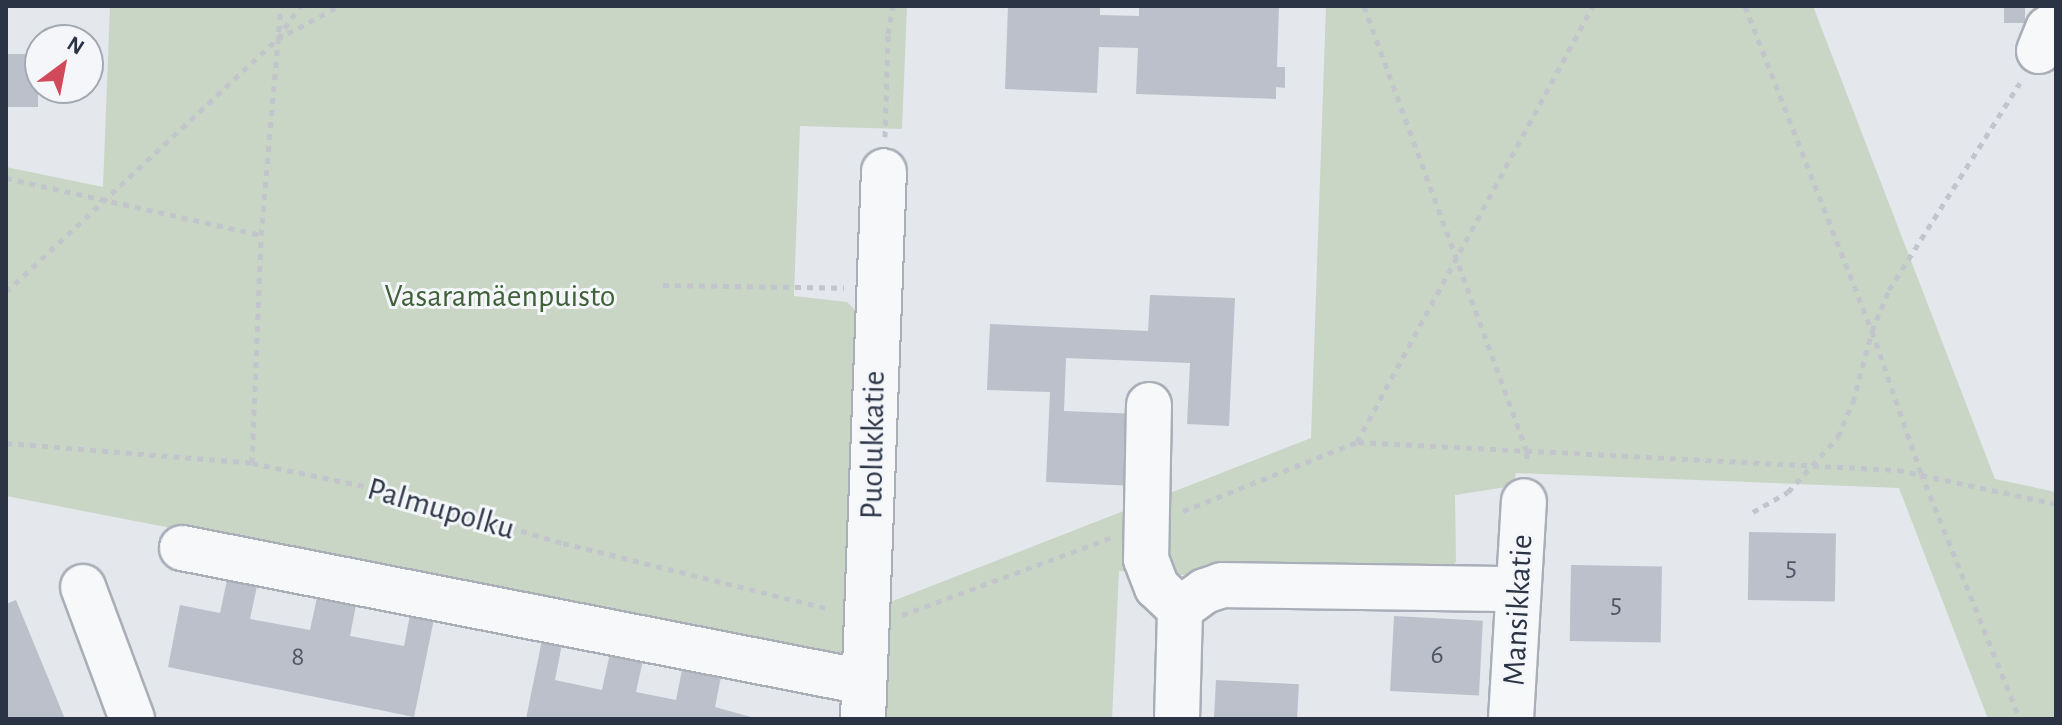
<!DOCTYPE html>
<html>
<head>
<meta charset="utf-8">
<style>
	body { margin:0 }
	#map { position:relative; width:2062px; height:725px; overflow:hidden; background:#e4e7ec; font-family:"Alegreya Sans",sans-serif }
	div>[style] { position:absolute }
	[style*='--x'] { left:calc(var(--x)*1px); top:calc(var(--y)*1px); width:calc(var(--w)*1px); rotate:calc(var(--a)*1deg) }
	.green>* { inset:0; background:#c9d6c5 }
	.building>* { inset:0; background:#bbc0ca; transform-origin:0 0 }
	.path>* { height:5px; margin-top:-2.5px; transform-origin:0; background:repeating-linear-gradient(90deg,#c2c5cb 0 6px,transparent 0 12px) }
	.roads { filter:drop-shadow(2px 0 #a9aeb7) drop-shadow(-2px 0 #a9aeb7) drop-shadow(0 2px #a9aeb7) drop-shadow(0 -2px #a9aeb7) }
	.minor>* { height:44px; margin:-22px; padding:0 22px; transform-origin:22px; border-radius:22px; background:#f7f8fa }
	span { translate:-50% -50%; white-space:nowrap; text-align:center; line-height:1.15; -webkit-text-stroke:6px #f4f6f9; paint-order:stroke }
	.number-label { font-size:28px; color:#4f5766 }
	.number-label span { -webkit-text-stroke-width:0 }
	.park-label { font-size:32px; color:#3f6138 }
	.street-label { font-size:32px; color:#2b3445 }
	.frame { position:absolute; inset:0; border:8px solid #2b3445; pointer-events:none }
	.north { position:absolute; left:24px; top:24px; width:80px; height:80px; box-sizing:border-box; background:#f4f6f9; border:2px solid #a4a8b1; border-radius:50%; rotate:32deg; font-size:22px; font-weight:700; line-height:32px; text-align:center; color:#2b3445 }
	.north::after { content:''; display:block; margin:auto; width:28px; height:36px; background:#d1495b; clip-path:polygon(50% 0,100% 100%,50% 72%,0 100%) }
</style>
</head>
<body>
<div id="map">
	<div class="green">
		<i style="clip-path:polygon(110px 6px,907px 6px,902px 129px,800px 126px,794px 296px,847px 302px,861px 316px,851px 603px,843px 606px,843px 625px,848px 629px,851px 656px,841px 658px,6px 496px,6px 167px,103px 187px)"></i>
		<i style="clip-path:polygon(1326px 6px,1813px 6px,1995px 479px,2056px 492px,2056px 719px,1988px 719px,1899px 488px,1516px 473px,1513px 486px,1455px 495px,1456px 561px,1451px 573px,1179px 575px,1119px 571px,1112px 719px,879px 719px,885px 604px,1311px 438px)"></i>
	</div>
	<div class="building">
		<i style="clip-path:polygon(1008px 6px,1100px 6px,1100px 15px,1139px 16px,1139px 6px,1279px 6px,1277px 67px,1285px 67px,1285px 88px,1276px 87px,1276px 99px,1136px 94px,1138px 48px,1099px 47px,1097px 93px,1005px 89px)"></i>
		<i style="left:2004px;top:6px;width:21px;height:17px"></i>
		<i style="left:6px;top:54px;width:32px;height:53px"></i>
		<i style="clip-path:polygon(1150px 295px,1235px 298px,1229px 426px,1187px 424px,1190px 363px,1066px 358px,1064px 411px,1139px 414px,1136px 486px,1046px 482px,1050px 392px,987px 390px,990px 324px,1148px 331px)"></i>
		<i style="left:1749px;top:532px;width:87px;height:68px;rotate:1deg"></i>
		<i style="left:1571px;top:565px;width:91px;height:76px;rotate:1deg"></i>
		<i style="clip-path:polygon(227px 580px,257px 586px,250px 619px,310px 630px,318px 593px,357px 600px,350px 636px,404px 646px,411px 610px,435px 614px,414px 717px,168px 667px,180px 605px,220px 613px)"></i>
		<i style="clip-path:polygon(16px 600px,65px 719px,6px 719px,6px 604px)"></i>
		<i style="left:1394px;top:616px;width:89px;height:75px;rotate:3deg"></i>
		<i style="clip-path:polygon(542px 640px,562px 644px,555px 680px,602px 690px,610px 653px,643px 660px,636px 692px,676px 700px,683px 665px,722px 672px,715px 707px,758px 719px,526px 719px)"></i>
		<i style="left:1216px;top:680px;width:83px;height:39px;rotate:3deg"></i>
	</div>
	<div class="path">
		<i style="--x:1364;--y:6;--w:475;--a:69.9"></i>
		<i style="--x:1527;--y:452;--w:12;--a:90"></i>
		<i style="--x:1745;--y:6;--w:349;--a:68.7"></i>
		<i style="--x:1872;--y:331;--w:150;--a:71"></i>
		<i style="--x:1921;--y:473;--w:265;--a:68.1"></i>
		<i style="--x:278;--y:38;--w:39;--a:-55"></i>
		<i style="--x:885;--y:137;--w:103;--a:-88.3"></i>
		<i style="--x:888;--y:34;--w:28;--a:-80"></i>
		<i style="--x:6;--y:178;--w:261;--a:12.6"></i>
		<i style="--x:663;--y:285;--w:181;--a:0.9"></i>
		<i style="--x:6;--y:292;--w:371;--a:-43"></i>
		<i style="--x:277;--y:39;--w:70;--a:-28"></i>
		<i style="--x:1358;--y:442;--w:541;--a:2.97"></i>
		<i style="--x:1898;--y:470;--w:162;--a:12.1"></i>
		<i style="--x:6;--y:443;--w:247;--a:4.6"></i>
		<i style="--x:252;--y:463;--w:134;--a:11.6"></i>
		<i style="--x:383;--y:490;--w:188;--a:16.4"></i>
		<i style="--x:563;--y:543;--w:275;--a:13.9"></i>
		<i style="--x:252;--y:463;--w:228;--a:-87.7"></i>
		<i style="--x:261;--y:235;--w:230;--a:-85"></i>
		<i style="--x:1183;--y:511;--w:187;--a:-21.6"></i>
		<i style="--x:1357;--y:442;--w:496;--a:-61.6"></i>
		<i style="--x:1753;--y:512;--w:40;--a:-29.7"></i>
		<i style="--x:1788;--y:492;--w:74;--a:-47.7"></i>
		<i style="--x:1838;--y:437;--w:38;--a:-67"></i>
		<i style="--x:1853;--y:402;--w:73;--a:-75"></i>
		<i style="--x:1872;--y:331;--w:44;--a:-67.5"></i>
		<i style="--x:1889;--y:290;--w:245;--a:-57.7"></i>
		<i style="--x:902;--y:615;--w:222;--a:-20.3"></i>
	</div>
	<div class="roads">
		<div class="minor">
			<i style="--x:2039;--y:51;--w:24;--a:-68"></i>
			<i style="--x:2048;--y:29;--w:10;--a:-37"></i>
			<i style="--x:1149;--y:405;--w:154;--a:91.1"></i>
			<i style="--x:1146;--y:559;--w:30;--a:69"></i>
			<i style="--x:1157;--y:587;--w:32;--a:44"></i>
			<i style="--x:182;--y:548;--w:695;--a:11.12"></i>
			<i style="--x:83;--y:587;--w:141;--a:69.6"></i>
			<i style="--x:1180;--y:609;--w:31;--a:-36"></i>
			<i style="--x:1205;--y:591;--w:18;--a:-19"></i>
			<i style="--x:1222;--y:585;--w:295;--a:0.8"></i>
			<i style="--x:863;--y:719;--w:548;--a:-87.81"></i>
			<i style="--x:1177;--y:719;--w:110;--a:-88.4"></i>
			<i style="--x:1511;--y:719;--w:218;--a:-86.6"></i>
		</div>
	</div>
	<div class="number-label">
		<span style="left:1791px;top:567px">5</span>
		<span style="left:1616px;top:604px">5</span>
		<span style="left:1437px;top:655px">6</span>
		<span style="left:298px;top:657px">8</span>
	</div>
	<div class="park-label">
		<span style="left:500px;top:296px">Vasaramäenpuisto</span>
	</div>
	<div class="street-label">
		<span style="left:873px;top:445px;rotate:-89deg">Puolukkatie</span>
		<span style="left:441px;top:509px;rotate:16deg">Palmupolku</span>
		<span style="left:1518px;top:610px;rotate:-87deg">Mansikkatie</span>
	</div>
	<div class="frame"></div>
	<div class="north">N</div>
</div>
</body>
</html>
